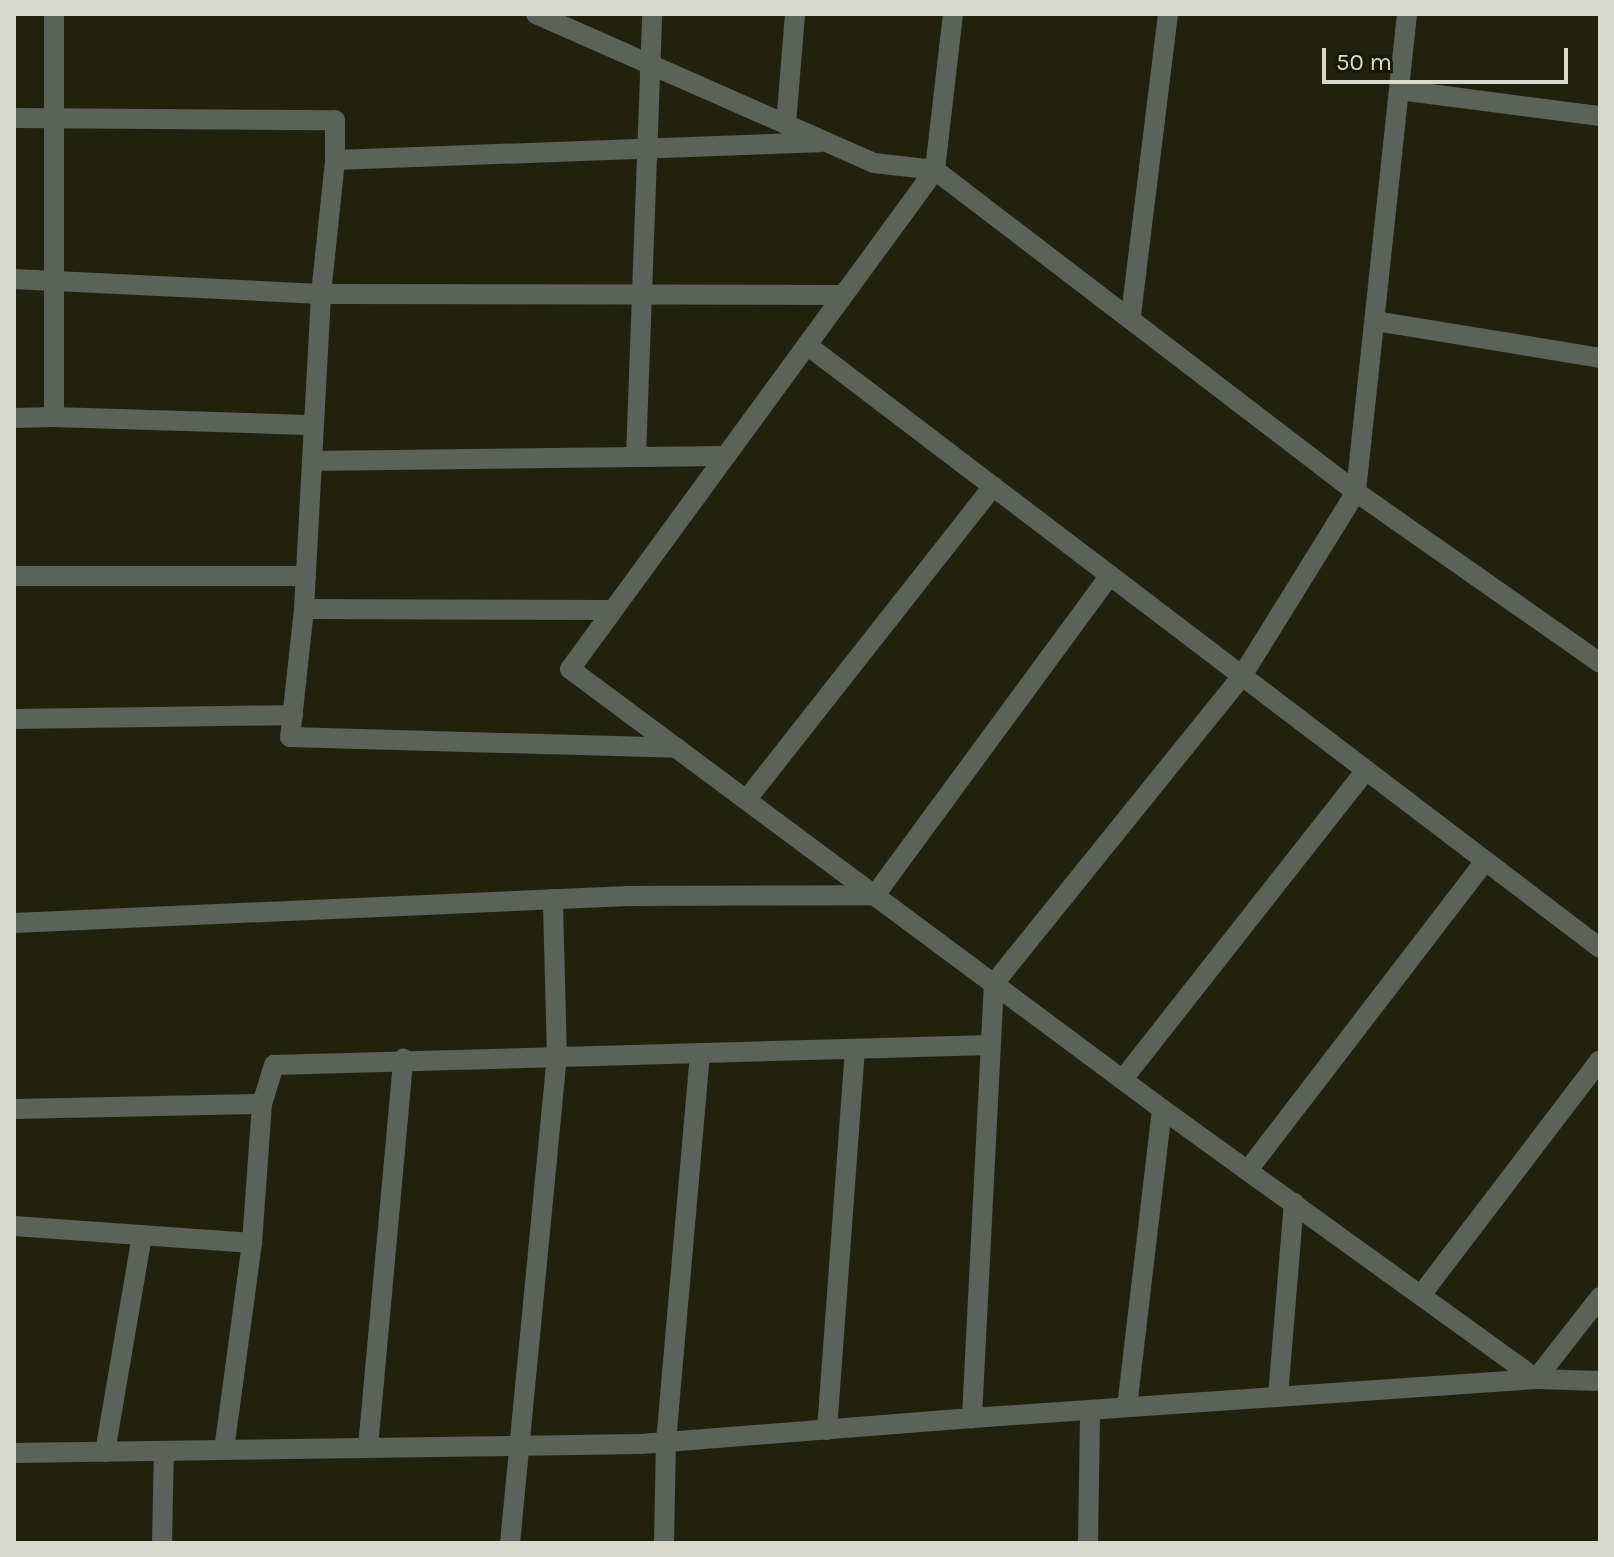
<!DOCTYPE html>
<html>
<head>
<meta charset="utf-8">
<style>
	body { margin:0 }
	#map { position:relative; width:1614px; height:1557px; overflow:hidden; background:#21220e; font-family:Karla,sans-serif }
	div>[style] { position:absolute }
	[style*='--x'] { left:calc(var(--x)*1px); top:calc(var(--y)*1px); width:calc(var(--w)*1px); rotate:calc(var(--a)*1deg) }
	.minor>* { height:20px; margin:-10px; padding:0 10px; transform-origin:10px; border-radius:10px; background:#5b625a }
	span { translate:-50% -50%; white-space:nowrap; text-align:center; line-height:1.15; -webkit-text-stroke:6px #181906; paint-order:stroke }
	.frame { position:absolute; inset:0; border:16px solid #d8d9cd; pointer-events:none }
	.scale { position:absolute; left:1322px; top:48px; width:246px; height:36px; box-sizing:border-box; border:4px solid #d8d9cd; border-top:0; padding-left:10px; font-size:24px; line-height:28px; white-space:nowrap; color:#d8d9cd; -webkit-text-stroke:6px #181906; paint-order:stroke }
</style>
</head>
<body>
<div id="map">
	<div class="minor">
		<i style="--x:536;--y:14;--w:369;--a:23.8"></i>
		<i style="--x:874;--y:163;--w:61;--a:6.5"></i>
		<i style="--x:935;--y:170;--w:618;--a:126.18"></i>
		<i style="--x:570;--y:669;--w:738;--a:36.62"></i>
		<i style="--x:1162;--y:1109;--w:461;--a:35.8"></i>
		<i style="--x:1536;--y:1379;--w:64;--a:1.8"></i>
		<i style="--x:953;--y:14;--w:157;--a:96.6"></i>
		<i style="--x:935;--y:170;--w:530;--a:37.41"></i>
		<i style="--x:1356;--y:492;--w:298;--a:35"></i>
		<i style="--x:1407;--y:14;--w:481;--a:96.1"></i>
		<i style="--x:1356;--y:492;--w:216;--a:121.8"></i>
		<i style="--x:1242;--y:676;--w:395;--a:128.9"></i>
		<i style="--x:994;--y:983;--w:436;--a:92.9"></i>
		<i style="--x:972;--y:1418;--w:565;--a:-3.96"></i>
		<i style="--x:1536;--y:1379;--w:104;--a:-52"></i>
		<i style="--x:1399;--y:90;--w:203;--a:7.4"></i>
		<i style="--x:14;--y:118;--w:321;--a:0.4"></i>
		<i style="--x:335;--y:120;--w:40;--a:90"></i>
		<i style="--x:786;--y:124;--w:110;--a:-85.3"></i>
		<i style="--x:14;--y:279;--w:307;--a:2.8"></i>
		<i style="--x:321;--y:294;--w:522;--a:0.11"></i>
		<i style="--x:1131;--y:315;--w:303;--a:-83"></i>
		<i style="--x:1375;--y:321;--w:228;--a:9.3"></i>
		<i style="--x:807;--y:345;--w:996;--a:37.25"></i>
		<i style="--x:54;--y:417;--w:260;--a:1.8"></i>
		<i style="--x:14;--y:418;--w:40;--a:-1.4"></i>
		<i style="--x:54;--y:417;--w:403;--a:-90"></i>
		<i style="--x:636;--y:457;--w:443;--a:-87.9"></i>
		<i style="--x:312;--y:461;--w:414;--a:-0.7"></i>
		<i style="--x:14;--y:576;--w:292;--a:0"></i>
		<i style="--x:304;--y:609;--w:129;--a:96.2"></i>
		<i style="--x:290;--y:737;--w:387;--a:1.6"></i>
		<i style="--x:613;--y:610;--w:309;--a:-179.8"></i>
		<i style="--x:304;--y:609;--w:315;--a:-86.9"></i>
		<i style="--x:321;--y:294;--w:135;--a:-84"></i>
		<i style="--x:335;--y:160;--w:485;--a:-2.1"></i>
		<i style="--x:14;--y:719;--w:279;--a:-0.8"></i>
		<i style="--x:747;--y:799;--w:398;--a:-51.8"></i>
		<i style="--x:14;--y:923;--w:615;--a:-2.52"></i>
		<i style="--x:628;--y:896;--w:247;--a:-0.2"></i>
		<i style="--x:875;--y:895;--w:397;--a:-53.7"></i>
		<i style="--x:1123;--y:1079;--w:393;--a:-51.8"></i>
		<i style="--x:14;--y:1109;--w:248;--a:-1.2"></i>
		<i style="--x:262;--y:1104;--w:41;--a:-72.9"></i>
		<i style="--x:274;--y:1065;--w:717;--a:-1.6"></i>
		<i style="--x:1248;--y:1170;--w:389;--a:-52.5"></i>
		<i style="--x:14;--y:1226;--w:239;--a:4.1"></i>
		<i style="--x:1421;--y:1295;--w:295;--a:-52.7"></i>
		<i style="--x:1278;--y:1396;--w:194;--a:-85.3"></i>
		<i style="--x:1127;--y:1407;--w:300;--a:-83.3"></i>
		<i style="--x:827;--y:1430;--w:382;--a:-85.8"></i>
		<i style="--x:368;--y:1447;--w:390;--a:-84.8"></i>
		<i style="--x:224;--y:1450;--w:209;--a:-82.3"></i>
		<i style="--x:252;--y:1243;--w:139;--a:-85.9"></i>
		<i style="--x:105;--y:1452;--w:220;--a:-80.3"></i>
		<i style="--x:14;--y:1453;--w:627;--a:-0.82"></i>
		<i style="--x:641;--y:1444;--w:332;--a:-4.5"></i>
		<i style="--x:162;--y:1543;--w:92;--a:-88.8"></i>
		<i style="--x:510;--y:1543;--w:488;--a:-84.5"></i>
		<i style="--x:557;--y:1057;--w:158;--a:-91.5"></i>
		<i style="--x:664;--y:1543;--w:101;--a:-88.9"></i>
		<i style="--x:666;--y:1442;--w:390;--a:-85"></i>
		<i style="--x:1088;--y:1543;--w:133;--a:-89.1"></i>
	</div>
	<div class="frame"></div>
	<div class="scale">50 m</div>
</div>
</body>
</html>
